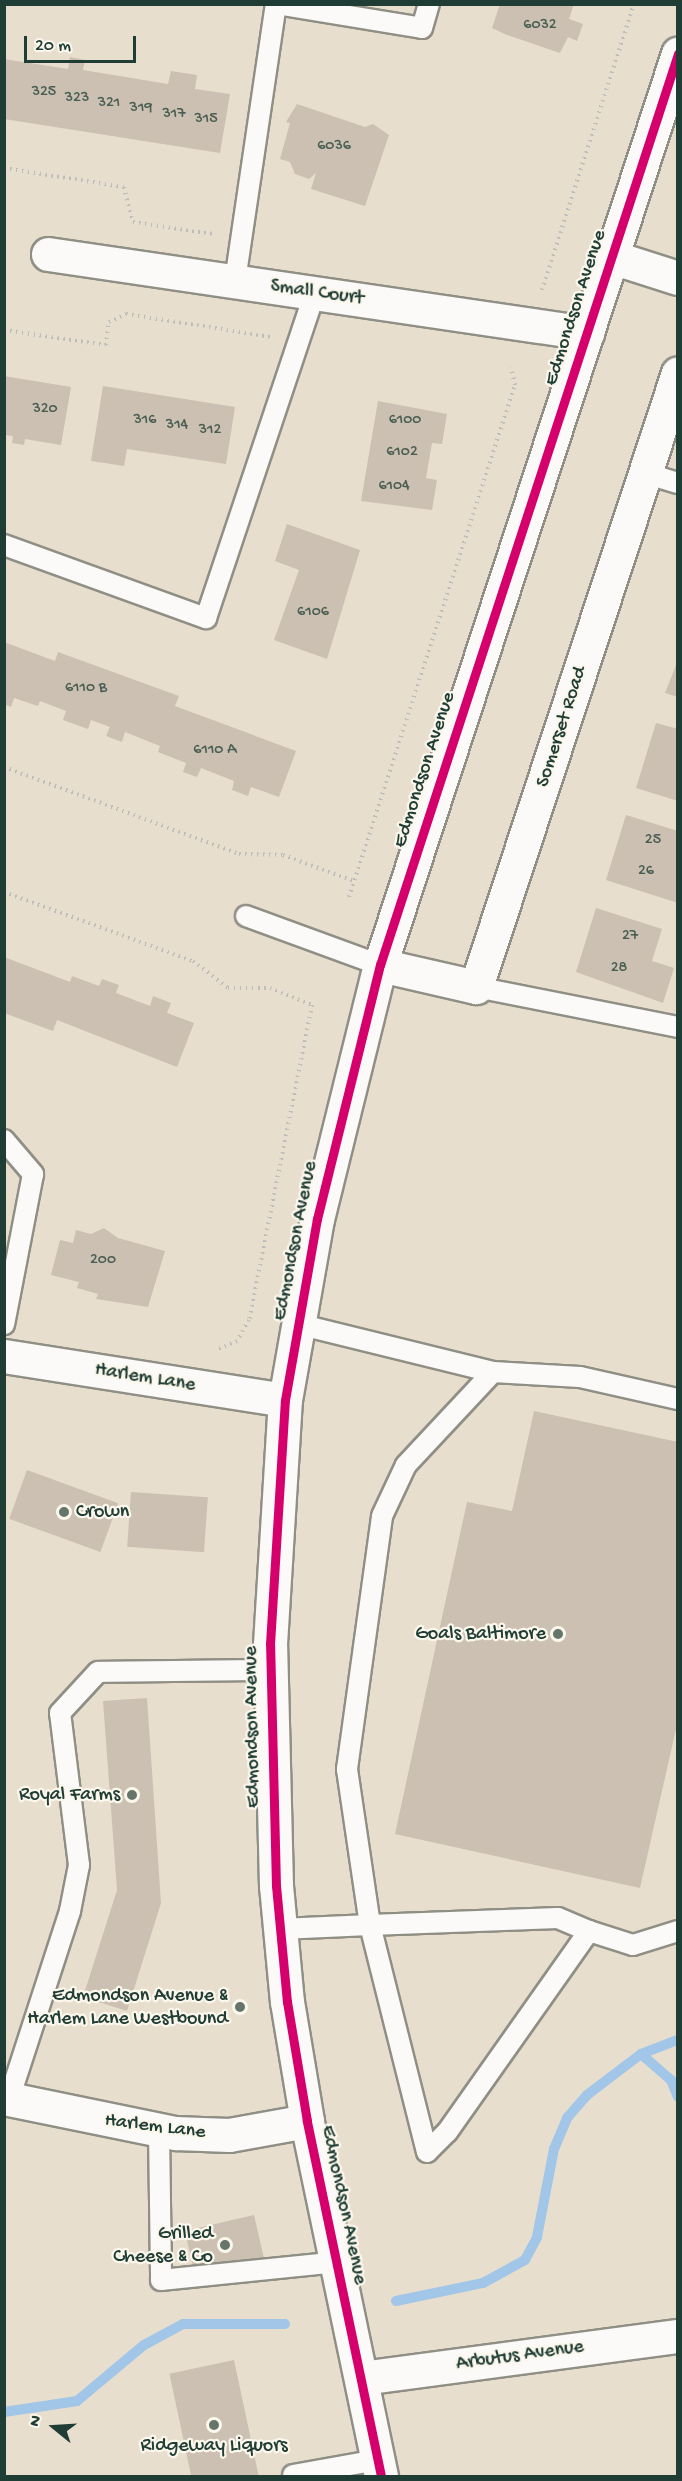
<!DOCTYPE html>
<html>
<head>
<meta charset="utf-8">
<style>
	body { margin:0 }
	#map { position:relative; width:682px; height:2481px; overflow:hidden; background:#e8dece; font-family:"Gochi Hand",sans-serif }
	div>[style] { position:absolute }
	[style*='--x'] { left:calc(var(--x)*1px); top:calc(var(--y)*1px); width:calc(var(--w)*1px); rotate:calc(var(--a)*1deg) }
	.stream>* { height:10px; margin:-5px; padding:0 5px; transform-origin:5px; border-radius:5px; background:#a1c6e8 }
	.building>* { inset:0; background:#cbc0b1; transform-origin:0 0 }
	.path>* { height:4px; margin-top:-2px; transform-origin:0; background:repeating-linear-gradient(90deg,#bdbeba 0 1.5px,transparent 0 6px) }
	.roads { filter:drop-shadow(2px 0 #8f8f85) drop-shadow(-2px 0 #8f8f85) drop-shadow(0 2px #8f8f85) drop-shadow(0 -2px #8f8f85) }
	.service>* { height:20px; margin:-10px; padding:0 10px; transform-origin:10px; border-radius:10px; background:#fcfaf8 }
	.minor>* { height:33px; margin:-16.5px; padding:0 16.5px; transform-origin:16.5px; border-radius:16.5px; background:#fcfaf8 }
	.tertiary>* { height:33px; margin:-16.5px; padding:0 16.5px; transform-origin:16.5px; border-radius:16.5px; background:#fcfaf8 }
	.secondary>* { height:33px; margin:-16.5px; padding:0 16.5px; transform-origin:16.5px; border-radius:16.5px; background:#fcfaf8 }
	.cycleway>* { height:9px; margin:-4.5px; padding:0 4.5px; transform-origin:4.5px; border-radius:4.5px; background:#d6006c }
	.dots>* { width:16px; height:16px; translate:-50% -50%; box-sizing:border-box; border:3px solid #fbf7ec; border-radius:50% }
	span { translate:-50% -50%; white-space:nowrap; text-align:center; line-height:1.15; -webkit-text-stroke:4.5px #fbf7ec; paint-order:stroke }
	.number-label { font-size:16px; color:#4a5e53 }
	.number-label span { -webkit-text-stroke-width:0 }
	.street-label { font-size:20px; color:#1f3d34 }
	.poi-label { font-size:20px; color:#1f3d34 }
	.left { translate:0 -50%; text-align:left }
	.right { translate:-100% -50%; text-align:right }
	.frame { position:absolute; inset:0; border:6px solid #1f3d34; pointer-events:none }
	.north { position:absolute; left:24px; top:2397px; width:60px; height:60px; -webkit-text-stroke:4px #fbf7ec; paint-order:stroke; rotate:288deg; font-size:16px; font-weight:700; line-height:24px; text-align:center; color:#1f3d34 }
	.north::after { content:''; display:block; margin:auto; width:21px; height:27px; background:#1f3d34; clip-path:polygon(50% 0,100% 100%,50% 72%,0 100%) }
	.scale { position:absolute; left:24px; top:36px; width:112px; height:27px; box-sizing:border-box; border:3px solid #1f3d34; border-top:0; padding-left:8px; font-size:18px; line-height:21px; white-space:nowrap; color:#1f3d34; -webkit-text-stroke:4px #fbf7ec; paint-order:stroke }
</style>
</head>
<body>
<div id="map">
	<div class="stream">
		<i style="--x:641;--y:2054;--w:40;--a:41"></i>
		<i style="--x:671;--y:2080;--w:18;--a:68"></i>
		<i style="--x:396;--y:2301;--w:89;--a:-11.7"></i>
		<i style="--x:483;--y:2283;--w:48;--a:-28.7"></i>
		<i style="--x:525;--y:2260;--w:26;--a:-62"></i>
		<i style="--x:537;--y:2237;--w:90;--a:-79.1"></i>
		<i style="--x:554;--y:2149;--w:34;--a:-67"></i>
		<i style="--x:567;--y:2118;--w:30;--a:-49"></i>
		<i style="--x:587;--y:2095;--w:68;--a:-37.2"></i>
		<i style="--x:641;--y:2054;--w:40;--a:-21"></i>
		<i style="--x:4;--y:2412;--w:74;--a:-8.6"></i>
		<i style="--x:77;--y:2401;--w:87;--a:-39.9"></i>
		<i style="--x:144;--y:2345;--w:44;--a:-28.3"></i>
		<i style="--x:183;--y:2324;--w:102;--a:0"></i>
	</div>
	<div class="building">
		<i style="clip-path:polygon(500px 4px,574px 4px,569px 19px,583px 24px,577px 41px,568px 37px,560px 53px,507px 35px,492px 28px)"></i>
		<i style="clip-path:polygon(70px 57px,85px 60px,83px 70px,168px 84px,171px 71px,197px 75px,195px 89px,230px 94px,220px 153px,4px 119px,4px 59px,68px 69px)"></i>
		<i style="clip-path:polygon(297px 104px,365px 127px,373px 124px,389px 135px,365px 206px,311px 189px,316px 173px,309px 179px,295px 174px,290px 162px,280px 159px,290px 123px,286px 122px)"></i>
		<i style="clip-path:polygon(4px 376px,71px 387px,61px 445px,25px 439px,24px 445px,12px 443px,13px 436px,4px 435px)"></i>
		<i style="clip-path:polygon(103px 386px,235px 407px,226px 464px,127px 449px,124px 466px,91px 461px)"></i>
		<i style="clip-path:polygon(378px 401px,447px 414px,442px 444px,432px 443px,426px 478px,437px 480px,432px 510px,361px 501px)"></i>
		<i style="clip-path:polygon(287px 524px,360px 550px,327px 659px,274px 640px,299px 570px,275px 561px)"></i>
		<i style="clip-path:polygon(4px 642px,55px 661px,58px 652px,179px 696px,175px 706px,296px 751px,279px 797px,251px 787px,248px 796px,232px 790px,234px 781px,201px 768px,197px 777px,183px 772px,186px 763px,158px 752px,160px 746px,125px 732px,122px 742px,106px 736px,110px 727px,91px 720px,88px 729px,63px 720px,66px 711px,40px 701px,38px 706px,14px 698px,11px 707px,4px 704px)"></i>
		<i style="clip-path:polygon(678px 660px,678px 697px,665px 693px)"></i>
		<i style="clip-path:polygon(656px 723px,678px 729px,678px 801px,636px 788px)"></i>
		<i style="clip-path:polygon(626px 815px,678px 831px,678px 903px,606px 880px)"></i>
		<i style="clip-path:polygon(596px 908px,662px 929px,652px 961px,674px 968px,663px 1003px,576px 972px)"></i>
		<i style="clip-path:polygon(4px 957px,70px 982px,72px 976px,99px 986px,102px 979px,119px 985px,116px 993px,150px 1006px,153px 996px,171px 1003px,167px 1013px,194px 1023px,177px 1067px,57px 1020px,53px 1031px,4px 1013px)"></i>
		<i style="clip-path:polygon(104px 1228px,118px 1238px,165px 1251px,148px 1307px,96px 1299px,98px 1294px,77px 1288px,79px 1282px,51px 1275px,60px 1240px,73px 1243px,76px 1230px,91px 1234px)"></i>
		<i style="clip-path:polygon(534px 1411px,678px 1442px,678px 1720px,640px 1888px,395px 1834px,467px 1502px,512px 1511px)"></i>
		<i style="left:27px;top:1470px;width:97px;height:52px;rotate:20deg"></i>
		<i style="left:131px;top:1492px;width:77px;height:55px;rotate:4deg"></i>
		<i style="clip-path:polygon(147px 1698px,161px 1903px,127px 2011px,83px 1997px,117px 1890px,103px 1701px)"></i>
		<i style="left:254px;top:2215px;width:46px;height:71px;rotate:77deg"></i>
		<i style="left:234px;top:2360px;width:118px;height:66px;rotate:78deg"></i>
	</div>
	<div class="path">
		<i style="--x:4;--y:168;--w:121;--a:9"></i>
		<i style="--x:124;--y:187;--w:36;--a:76"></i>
		<i style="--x:133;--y:222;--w:81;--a:8.5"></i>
		<i style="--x:542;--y:290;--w:300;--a:-72.2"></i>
		<i style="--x:4;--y:330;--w:103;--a:8.4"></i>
		<i style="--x:106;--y:345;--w:23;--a:-83"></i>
		<i style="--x:109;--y:322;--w:19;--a:-25"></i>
		<i style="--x:126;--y:314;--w:147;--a:9"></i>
		<i style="--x:4;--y:767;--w:251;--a:20.3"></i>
		<i style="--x:239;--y:854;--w:44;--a:1.3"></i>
		<i style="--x:283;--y:855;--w:76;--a:20.1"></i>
		<i style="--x:4;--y:892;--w:201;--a:20.1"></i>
		<i style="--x:193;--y:961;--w:44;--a:37.6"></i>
		<i style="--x:228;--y:988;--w:42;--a:0"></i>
		<i style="--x:270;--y:988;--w:45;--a:22"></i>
		<i style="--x:312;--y:1005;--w:321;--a:101.3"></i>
		<i style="--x:249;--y:1320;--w:24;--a:120"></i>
		<i style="--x:237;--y:1341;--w:23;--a:157"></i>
		<i style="--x:349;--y:897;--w:538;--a:-72.04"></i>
		<i style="--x:515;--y:385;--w:18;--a:-103"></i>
	</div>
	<div class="roads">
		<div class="service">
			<i style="--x:276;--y:4;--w:148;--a:9.3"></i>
			<i style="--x:422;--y:28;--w:25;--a:-74"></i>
			<i style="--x:235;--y:281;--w:280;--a:-81.6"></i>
			<i style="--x:645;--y:473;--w:34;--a:17"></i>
			<i style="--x:4;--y:545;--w:215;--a:19.9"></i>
			<i style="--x:206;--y:618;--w:343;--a:-71.5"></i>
			<i style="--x:246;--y:916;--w:143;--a:20.1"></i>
			<i style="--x:476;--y:987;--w:206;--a:11.2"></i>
			<i style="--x:4;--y:1140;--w:45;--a:49.5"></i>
			<i style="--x:33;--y:1174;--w:153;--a:100.9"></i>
			<i style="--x:493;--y:1372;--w:87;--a:3.3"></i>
			<i style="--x:580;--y:1377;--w:100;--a:12.7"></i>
			<i style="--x:558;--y:1918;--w:34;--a:23"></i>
			<i style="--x:589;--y:1931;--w:246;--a:125.2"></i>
			<i style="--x:447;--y:2132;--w:28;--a:135"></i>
			<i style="--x:427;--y:2152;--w:234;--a:-104.1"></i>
			<i style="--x:370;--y:1925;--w:188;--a:-2.1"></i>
			<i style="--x:280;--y:1929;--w:90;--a:-2.5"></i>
			<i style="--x:370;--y:1925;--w:158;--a:-98.4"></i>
			<i style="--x:347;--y:1769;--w:255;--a:-82.1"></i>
			<i style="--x:382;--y:1516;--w:56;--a:-64.8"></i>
			<i style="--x:406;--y:1465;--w:127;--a:-46.9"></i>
			<i style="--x:493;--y:1372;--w:201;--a:-166.2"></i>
			<i style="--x:589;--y:1931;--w:46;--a:17.7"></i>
			<i style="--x:633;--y:1945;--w:47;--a:-17.3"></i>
			<i style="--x:9;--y:2099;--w:198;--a:-72"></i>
			<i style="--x:70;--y:1911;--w:47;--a:-78.9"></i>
			<i style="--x:79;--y:1865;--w:153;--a:-97.1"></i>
			<i style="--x:60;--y:1713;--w:56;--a:-47.2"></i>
			<i style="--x:98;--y:1672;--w:172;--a:-0.7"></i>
			<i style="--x:159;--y:2130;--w:150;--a:89.2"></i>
			<i style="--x:161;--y:2280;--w:177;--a:-5.8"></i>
			<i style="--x:293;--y:2475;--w:85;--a:-10.1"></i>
		</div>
		<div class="minor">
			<i style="--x:48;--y:254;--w:545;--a:8.34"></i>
			<i style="--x:612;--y:257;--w:69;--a:17.7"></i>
			<i style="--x:380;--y:965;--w:98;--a:12.9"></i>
			<i style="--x:476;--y:987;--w:646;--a:-71.79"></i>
			<i style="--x:4;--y:2098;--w:175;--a:11.6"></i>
			<i style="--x:175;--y:2133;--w:54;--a:2.1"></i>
			<i style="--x:229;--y:2135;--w:79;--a:-10.2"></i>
			<i style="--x:362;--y:2378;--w:319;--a:-7.6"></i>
		</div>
		<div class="tertiary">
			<i style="--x:4;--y:1356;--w:284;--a:8.9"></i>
		</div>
		<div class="secondary">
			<i style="--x:381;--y:2476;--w:363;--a:-101.8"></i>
			<i style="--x:307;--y:2121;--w:121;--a:-99.5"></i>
			<i style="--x:287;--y:2002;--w:117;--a:-95.4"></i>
			<i style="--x:276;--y:1886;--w:242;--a:-91.4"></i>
			<i style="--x:270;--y:1644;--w:244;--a:-86.5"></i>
			<i style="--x:285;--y:1400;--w:184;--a:-80"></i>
			<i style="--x:317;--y:1219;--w:262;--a:-76.1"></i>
			<i style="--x:380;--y:965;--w:959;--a:-71.89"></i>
		</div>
	</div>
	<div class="cycleway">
		<i style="--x:381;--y:2476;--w:363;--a:-101.8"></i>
		<i style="--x:307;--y:2121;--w:121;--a:-99.5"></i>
		<i style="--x:287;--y:2002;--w:117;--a:-95.4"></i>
		<i style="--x:276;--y:1886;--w:242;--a:-91.4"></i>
		<i style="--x:270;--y:1644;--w:244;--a:-86.5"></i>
		<i style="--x:285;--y:1400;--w:184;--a:-80"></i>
		<i style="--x:317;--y:1219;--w:262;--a:-76.1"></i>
		<i style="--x:380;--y:965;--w:959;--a:-71.89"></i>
	</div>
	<div class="dots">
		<i style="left:64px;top:1512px;background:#65756a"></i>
		<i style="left:558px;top:1634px;background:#65756a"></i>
		<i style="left:132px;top:1795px;background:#65756a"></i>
		<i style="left:240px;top:2007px;background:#65756a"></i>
		<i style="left:225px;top:2245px;background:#65756a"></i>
		<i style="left:214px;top:2425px;background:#65756a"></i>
	</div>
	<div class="number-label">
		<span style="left:540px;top:26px">6032</span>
		<span style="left:44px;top:93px">325</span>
		<span style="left:77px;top:99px">323</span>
		<span style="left:109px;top:104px">321</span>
		<span style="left:141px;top:109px">319</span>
		<span style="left:174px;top:115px">317</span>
		<span style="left:206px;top:120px">315</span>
		<span style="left:334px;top:147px">6036</span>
		<span style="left:45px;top:410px">320</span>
		<span style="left:145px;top:421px">316</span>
		<span style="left:405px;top:421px">6100</span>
		<span style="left:177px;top:426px">314</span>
		<span style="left:210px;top:431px">312</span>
		<span style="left:402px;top:453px">6102</span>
		<span style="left:394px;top:487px">6104</span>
		<span style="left:313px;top:613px">6106</span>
		<span style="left:86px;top:689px">6110 B</span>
		<span style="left:215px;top:751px">6110 A</span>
		<span style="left:653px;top:841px">25</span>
		<span style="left:646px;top:872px">26</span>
		<span style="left:630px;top:937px">27</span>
		<span style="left:619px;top:969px">28</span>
		<span style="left:103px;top:1261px">200</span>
	</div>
	<div class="street-label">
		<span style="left:317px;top:293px;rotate:8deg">Small Court</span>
		<span style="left:576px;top:308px;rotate:-72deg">Edmondson Avenue</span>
		<span style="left:562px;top:727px;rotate:-72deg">Somerset Road</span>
		<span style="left:425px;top:770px;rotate:-72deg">Edmondson Avenue</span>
		<span style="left:296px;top:1241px;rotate:-79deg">Edmondson Avenue</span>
		<span style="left:145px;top:1378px;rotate:9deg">Harlem Lane</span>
		<span style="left:253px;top:1727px;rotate:-91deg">Edmondson Avenue</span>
		<span style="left:155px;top:2127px;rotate:7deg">Harlem Lane</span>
		<span style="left:343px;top:2205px;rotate:78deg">Edmondson Avenue</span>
		<span style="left:520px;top:2356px;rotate:-8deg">Arbutus Avenue</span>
	</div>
	<div class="poi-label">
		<span class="left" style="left:76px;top:1512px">Crown</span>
		<span class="right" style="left:546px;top:1634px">Goals Baltimore</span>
		<span class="right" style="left:120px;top:1795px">Royal Farms</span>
		<span class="right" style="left:228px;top:2008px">Edmondson Avenue &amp;<br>Harlem Lane Westbound</span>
		<span class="right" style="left:213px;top:2246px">Grilled<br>Cheese &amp; Co</span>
		<span style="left:214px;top:2446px">Ridgeway Liquors</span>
	</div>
	<div class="frame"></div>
	<div class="north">N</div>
	<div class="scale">20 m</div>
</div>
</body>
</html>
